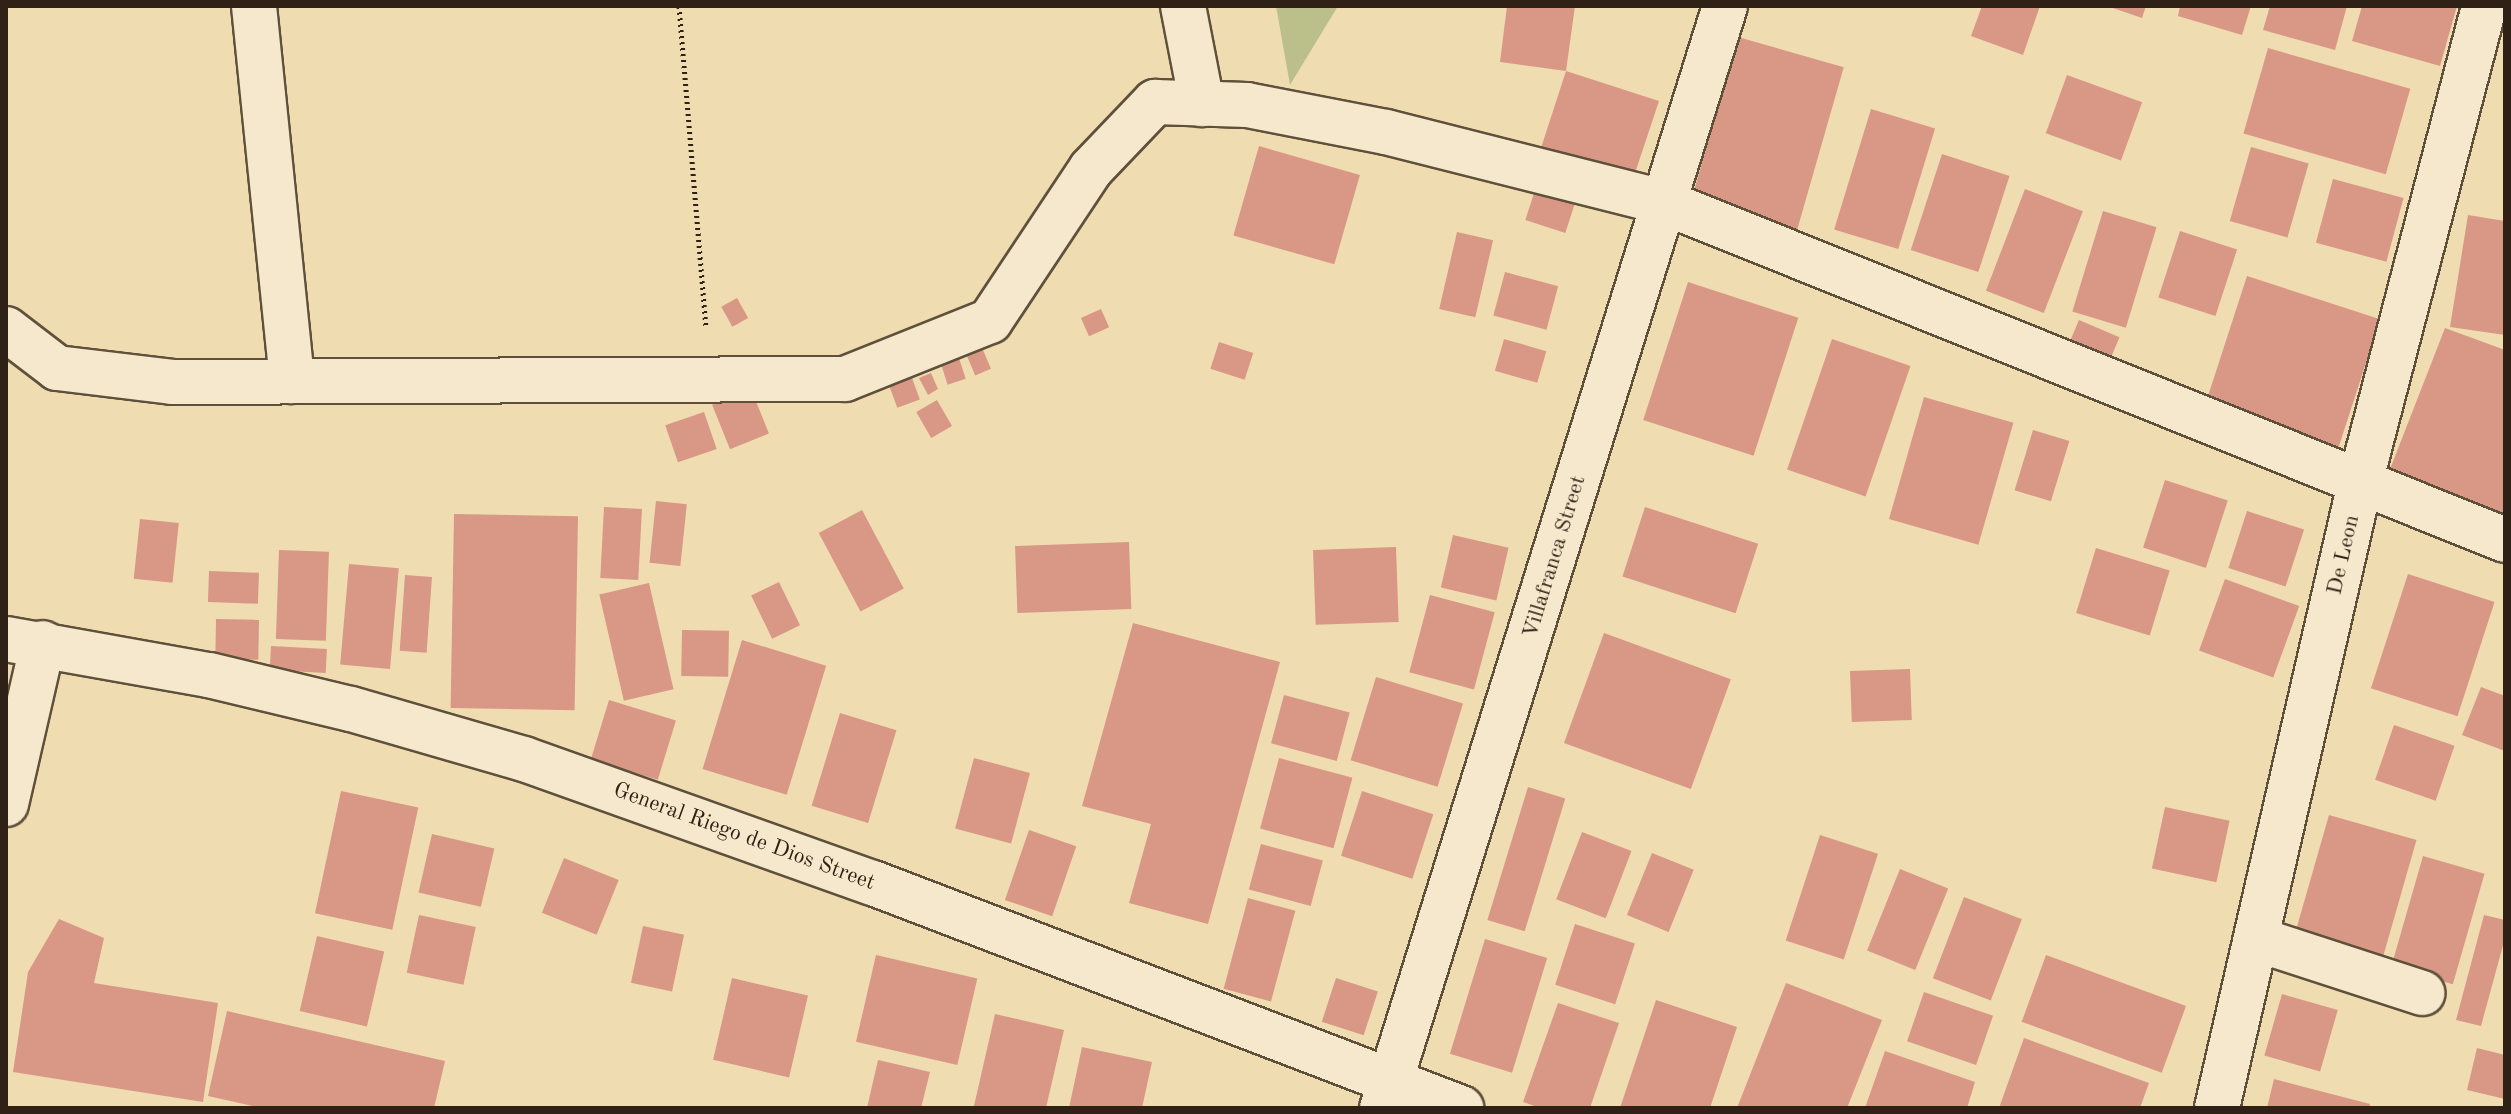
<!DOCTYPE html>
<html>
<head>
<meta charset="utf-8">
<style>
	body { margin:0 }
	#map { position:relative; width:2511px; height:1114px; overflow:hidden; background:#f0dcb1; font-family:"Old Standard TT",serif }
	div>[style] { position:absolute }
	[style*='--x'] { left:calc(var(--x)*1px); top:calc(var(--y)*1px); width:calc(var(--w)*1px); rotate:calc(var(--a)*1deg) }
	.green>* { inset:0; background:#bbc08a }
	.building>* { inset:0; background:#d99786; transform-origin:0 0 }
	.path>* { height:5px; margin-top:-2.5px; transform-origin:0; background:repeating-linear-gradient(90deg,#2f2115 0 2px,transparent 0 6px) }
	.roads { filter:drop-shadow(2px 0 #5f503c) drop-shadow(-2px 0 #5f503c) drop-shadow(0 2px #5f503c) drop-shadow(0 -2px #5f503c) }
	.minor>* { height:44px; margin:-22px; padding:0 22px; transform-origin:22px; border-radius:22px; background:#f5e8cc }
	span { translate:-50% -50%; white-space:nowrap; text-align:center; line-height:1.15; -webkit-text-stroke:7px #f5e8cc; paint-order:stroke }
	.street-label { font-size:22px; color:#2f2115 }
	.frame { position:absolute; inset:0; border:8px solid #2f2115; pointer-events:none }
</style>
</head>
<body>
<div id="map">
	<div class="green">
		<i style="clip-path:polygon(1276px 6px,1338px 6px,1290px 85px)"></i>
	</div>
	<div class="building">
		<i style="clip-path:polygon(1507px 6px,1575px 6px,1566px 71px,1659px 101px,1633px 179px,1541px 148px,1566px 71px,1500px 62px)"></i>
		<i style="clip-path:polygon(1982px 6px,2040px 6px,2023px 55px,1971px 36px)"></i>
		<i style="clip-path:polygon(2107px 6px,2146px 6px,2142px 18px)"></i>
		<i style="clip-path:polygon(2180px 6px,2251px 6px,2242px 35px,2178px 16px)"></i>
		<i style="clip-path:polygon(2270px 6px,2347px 6px,2335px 50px,2263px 30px)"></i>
		<i style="clip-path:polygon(2362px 6px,2457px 6px,2440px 66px,2352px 41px)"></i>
		<i style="left:1738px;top:37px;width:110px;height:176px;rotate:16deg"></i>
		<i style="left:2268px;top:48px;width:148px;height:89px;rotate:16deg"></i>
		<i style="left:2067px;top:75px;width:80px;height:62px;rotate:20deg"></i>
		<i style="left:1871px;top:109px;width:67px;height:126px;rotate:17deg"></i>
		<i style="left:1259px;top:146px;width:105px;height:93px;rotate:16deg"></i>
		<i style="left:2251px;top:147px;width:60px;height:77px;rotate:16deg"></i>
		<i style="left:1942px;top:154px;width:71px;height:101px;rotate:18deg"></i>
		<i style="left:2333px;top:179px;width:73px;height:66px;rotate:15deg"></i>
		<i style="left:1538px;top:181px;width:42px;height:41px;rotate:18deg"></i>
		<i style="left:2025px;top:189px;width:62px;height:109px;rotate:21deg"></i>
		<i style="left:2103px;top:211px;width:56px;height:105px;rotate:17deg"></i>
		<i style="clip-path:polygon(2468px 215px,2505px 221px,2505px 335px,2450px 327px)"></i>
		<i style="left:2180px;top:231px;width:60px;height:70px;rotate:18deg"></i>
		<i style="left:1457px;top:232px;width:37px;height:79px;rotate:13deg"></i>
		<i style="left:1505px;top:272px;width:55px;height:45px;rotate:15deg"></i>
		<i style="left:2247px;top:276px;width:140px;height:134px;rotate:18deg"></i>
		<i style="left:1688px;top:282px;width:116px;height:145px;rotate:18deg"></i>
		<i style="left:737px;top:298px;width:23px;height:18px;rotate:61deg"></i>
		<i style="left:1101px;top:309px;width:20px;height:22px;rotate:66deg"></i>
		<i style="left:2079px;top:320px;width:44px;height:38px;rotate:23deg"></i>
		<i style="clip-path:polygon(2445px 328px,2505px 350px,2505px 514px,2501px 526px,2385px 482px)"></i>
		<i style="left:1504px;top:339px;width:44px;height:33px;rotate:16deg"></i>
		<i style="left:1832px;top:339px;width:83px;height:138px;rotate:19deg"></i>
		<i style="left:1219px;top:342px;width:36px;height:28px;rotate:18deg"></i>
		<i style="left:980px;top:343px;width:28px;height:17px;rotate:67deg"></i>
		<i style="left:958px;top:355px;width:25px;height:19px;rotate:72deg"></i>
		<i style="clip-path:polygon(931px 373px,938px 389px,928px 395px,919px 378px)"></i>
		<i style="left:912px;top:378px;width:23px;height:24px;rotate:70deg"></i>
		<i style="left:751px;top:389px;width:48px;height:42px;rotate:68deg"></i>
		<i style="left:1924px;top:397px;width:93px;height:127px;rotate:16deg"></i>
		<i style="left:937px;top:400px;width:30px;height:24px;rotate:60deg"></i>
		<i style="left:704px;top:412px;width:39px;height:41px;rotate:71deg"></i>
		<i style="left:2033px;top:430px;width:38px;height:63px;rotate:17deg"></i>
		<i style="left:2165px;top:480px;width:66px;height:71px;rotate:18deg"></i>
		<i style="left:656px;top:501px;width:31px;height:62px;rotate:6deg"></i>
		<i style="left:604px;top:507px;width:38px;height:71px;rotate:3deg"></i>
		<i style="left:1645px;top:507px;width:119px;height:73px;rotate:18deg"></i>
		<i style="left:862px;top:510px;width:89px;height:49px;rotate:62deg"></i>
		<i style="left:2247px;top:511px;width:60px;height:60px;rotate:18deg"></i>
		<i style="left:454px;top:514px;width:124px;height:194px;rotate:1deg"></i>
		<i style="left:140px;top:519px;width:39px;height:60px;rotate:6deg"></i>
		<i style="left:1453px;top:535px;width:57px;height:54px;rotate:13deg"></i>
		<i style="left:1129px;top:542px;width:67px;height:114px;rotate:88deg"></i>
		<i style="left:1396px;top:547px;width:75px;height:83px;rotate:88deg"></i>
		<i style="left:2096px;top:548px;width:77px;height:68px;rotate:17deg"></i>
		<i style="left:279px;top:550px;width:50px;height:89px;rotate:2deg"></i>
		<i style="left:349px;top:564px;width:50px;height:101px;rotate:5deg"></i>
		<i style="left:209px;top:571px;width:50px;height:31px;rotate:2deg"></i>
		<i style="left:2408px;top:574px;width:91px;height:120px;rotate:18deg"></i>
		<i style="left:405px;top:575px;width:27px;height:76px;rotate:4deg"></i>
		<i style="left:2225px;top:579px;width:79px;height:76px;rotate:20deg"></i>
		<i style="left:779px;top:582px;width:48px;height:31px;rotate:64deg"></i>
		<i style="left:649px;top:583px;width:109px;height:51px;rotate:77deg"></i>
		<i style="left:1430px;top:595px;width:67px;height:80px;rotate:15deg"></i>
		<i style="left:216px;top:619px;width:43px;height:40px;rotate:1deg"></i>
		<i style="clip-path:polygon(1133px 623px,1280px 662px,1208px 924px,1129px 903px,1151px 824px,1082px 806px)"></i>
		<i style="left:682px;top:630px;width:47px;height:46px;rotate:1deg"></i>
		<i style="left:1604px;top:633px;width:135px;height:117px;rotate:20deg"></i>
		<i style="left:742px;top:640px;width:88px;height:135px;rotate:17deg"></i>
		<i style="left:271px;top:646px;width:56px;height:24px;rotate:3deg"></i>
		<i style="left:1910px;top:669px;width:51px;height:60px;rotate:88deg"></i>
		<i style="left:1376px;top:677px;width:91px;height:87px;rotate:17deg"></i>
		<i style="clip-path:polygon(2481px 687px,2505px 696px,2505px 751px,2462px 735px)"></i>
		<i style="left:1284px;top:695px;width:68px;height:50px;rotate:15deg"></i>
		<i style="left:609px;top:700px;width:70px;height:62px;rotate:17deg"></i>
		<i style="left:840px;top:713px;width:59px;height:97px;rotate:17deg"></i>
		<i style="left:2394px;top:725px;width:64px;height:58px;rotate:19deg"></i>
		<i style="left:974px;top:758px;width:58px;height:73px;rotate:15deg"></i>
		<i style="left:1279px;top:758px;width:76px;height:73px;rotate:15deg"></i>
		<i style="left:1528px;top:787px;width:39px;height:139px;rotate:17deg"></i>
		<i style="left:341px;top:791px;width:79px;height:125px;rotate:12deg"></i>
		<i style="left:1362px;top:791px;width:75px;height:68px;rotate:18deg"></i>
		<i style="left:2165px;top:807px;width:66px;height:63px;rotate:12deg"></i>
		<i style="left:2329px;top:815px;width:91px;height:134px;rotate:16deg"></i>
		<i style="left:1029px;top:830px;width:50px;height:74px;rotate:19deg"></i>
		<i style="left:1582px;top:832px;width:53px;height:72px;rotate:21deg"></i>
		<i style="left:432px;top:834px;width:64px;height:60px;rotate:13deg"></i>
		<i style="left:1820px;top:835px;width:61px;height:111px;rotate:18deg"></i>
		<i style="left:1261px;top:844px;width:64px;height:47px;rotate:15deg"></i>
		<i style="left:1652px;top:853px;width:45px;height:67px;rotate:22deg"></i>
		<i style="left:2423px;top:856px;width:64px;height:115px;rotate:16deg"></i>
		<i style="left:564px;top:858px;width:59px;height:59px;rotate:22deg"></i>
		<i style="left:1900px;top:869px;width:52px;height:88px;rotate:22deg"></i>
		<i style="left:1964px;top:897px;width:62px;height:87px;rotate:21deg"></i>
		<i style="left:1248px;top:898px;width:49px;height:94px;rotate:15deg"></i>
		<i style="left:419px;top:915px;width:58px;height:59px;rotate:12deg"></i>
		<i style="clip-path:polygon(2484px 915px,2505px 920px,2505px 938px,2481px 1026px,2456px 1020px)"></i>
		<i style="clip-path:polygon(59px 919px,104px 938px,94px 983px,218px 1003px,203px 1102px,13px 1072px,28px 972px)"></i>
		<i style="left:1575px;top:924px;width:63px;height:64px;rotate:18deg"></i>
		<i style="left:643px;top:926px;width:42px;height:58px;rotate:12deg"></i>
		<i style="left:317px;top:936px;width:69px;height:77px;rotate:13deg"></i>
		<i style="left:1485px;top:939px;width:65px;height:120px;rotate:17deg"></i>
		<i style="left:876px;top:955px;width:104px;height:89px;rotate:13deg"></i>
		<i style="left:2046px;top:955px;width:149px;height:71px;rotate:20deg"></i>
		<i style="left:732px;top:978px;width:78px;height:84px;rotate:13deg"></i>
		<i style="left:1336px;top:978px;width:44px;height:46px;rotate:18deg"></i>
		<i style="clip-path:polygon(1786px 983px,1882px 1020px,1847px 1108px,1737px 1108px)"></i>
		<i style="left:1924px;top:992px;width:73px;height:52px;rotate:19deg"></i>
		<i style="left:2282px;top:994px;width:58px;height:64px;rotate:16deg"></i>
		<i style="clip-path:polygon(1656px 1000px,1737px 1027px,1710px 1108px,1620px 1108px)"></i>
		<i style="clip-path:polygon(1558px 1003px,1619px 1023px,1590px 1108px,1540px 1108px,1523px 1102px)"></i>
		<i style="clip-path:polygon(227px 1011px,445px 1061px,434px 1108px,261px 1108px,208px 1096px)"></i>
		<i style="clip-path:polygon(995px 1014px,1064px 1030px,1046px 1108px,974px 1106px)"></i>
		<i style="clip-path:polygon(2024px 1038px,2149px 1083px,2140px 1108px,1999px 1108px)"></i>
		<i style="clip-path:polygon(1082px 1047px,1152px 1062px,1142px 1108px,1069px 1108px)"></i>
		<i style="clip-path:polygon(2477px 1048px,2505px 1055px,2505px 1099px,2467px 1090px)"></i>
		<i style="clip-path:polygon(1885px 1051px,1975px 1082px,1967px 1108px,1865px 1108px)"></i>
		<i style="clip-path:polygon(878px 1060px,930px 1072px,921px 1108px,867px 1108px)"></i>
		<i style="clip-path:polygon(2274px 1079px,2370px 1104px,2369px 1108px,2267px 1108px)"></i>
	</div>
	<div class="path">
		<i style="--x:679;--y:6;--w:322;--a:85.2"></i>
	</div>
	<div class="roads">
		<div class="minor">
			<i style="--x:254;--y:6;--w:377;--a:84.2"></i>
			<i style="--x:1183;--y:6;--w:100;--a:79"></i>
			<i style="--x:6;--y:329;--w:64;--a:37.4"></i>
			<i style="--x:57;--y:368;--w:116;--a:6.9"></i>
			<i style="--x:172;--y:382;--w:673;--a:-0.26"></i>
			<i style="--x:845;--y:379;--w:156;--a:-21.8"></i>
			<i style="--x:990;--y:321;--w:182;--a:-56.4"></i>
			<i style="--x:1091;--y:169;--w:93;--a:-46.3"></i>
			<i style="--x:1155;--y:102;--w:92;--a:1.9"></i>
			<i style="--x:1247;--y:105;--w:142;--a:11"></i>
			<i style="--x:1386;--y:132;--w:289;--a:14.2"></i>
			<i style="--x:1666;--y:203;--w:904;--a:21.88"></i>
			<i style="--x:6;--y:639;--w:206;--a:10.1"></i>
			<i style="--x:209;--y:675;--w:146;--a:13.5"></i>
			<i style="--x:351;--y:709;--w:180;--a:16.1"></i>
			<i style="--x:524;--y:759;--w:370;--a:19.6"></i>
			<i style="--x:873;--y:883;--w:630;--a:20.94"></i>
			<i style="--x:6;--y:804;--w:165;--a:-77.1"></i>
			<i style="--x:2256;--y:939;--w:175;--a:18"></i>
			<i style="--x:1382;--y:1108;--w:1154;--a:-72.71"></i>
			<i style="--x:2217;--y:1108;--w:645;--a:-77.11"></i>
			<i style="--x:2361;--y:479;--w:489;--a:-75.4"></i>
		</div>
	</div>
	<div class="street-label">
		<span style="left:2344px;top:555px;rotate:-77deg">De Leon</span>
		<span style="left:1555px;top:557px;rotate:-73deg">Villafranca Street</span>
		<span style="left:744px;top:837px;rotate:20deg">General Riego de Dios Street</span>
	</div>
	<div class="frame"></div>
</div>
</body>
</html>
